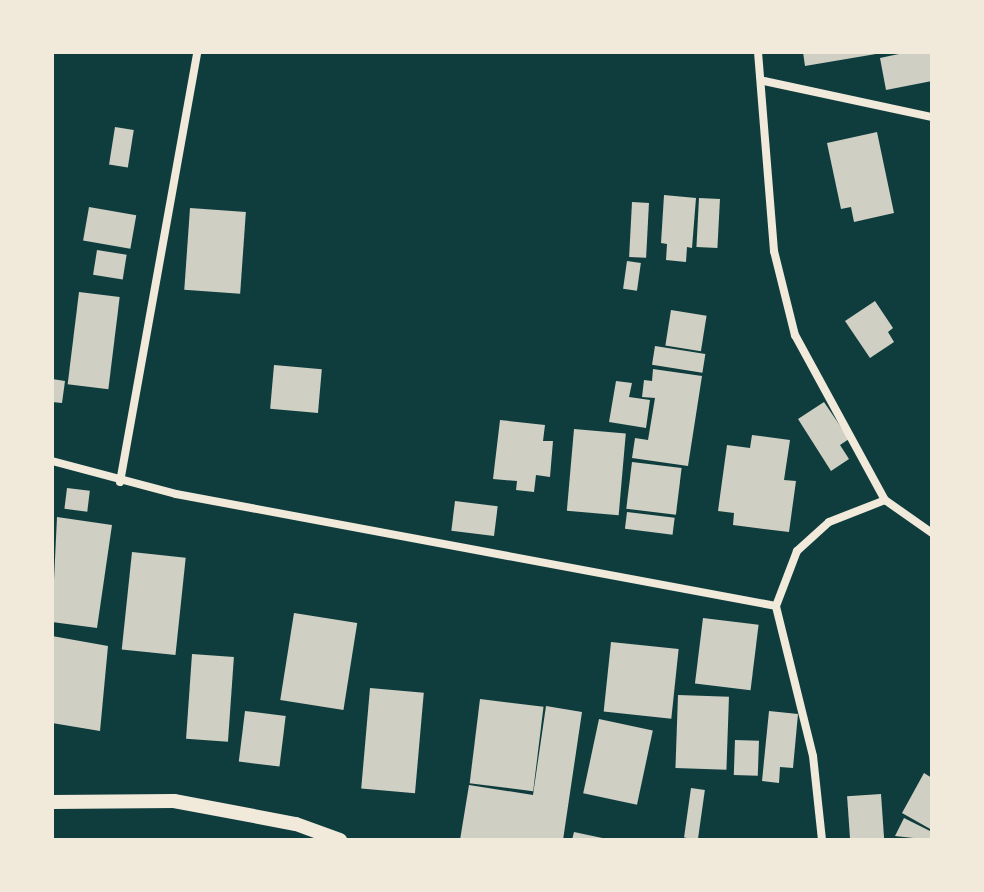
<!DOCTYPE html>
<html>
<head>
<meta charset="utf-8">
<style>
	body { margin:0 }
	#map { position:relative; width:984px; height:892px; overflow:hidden; background:#0f3d3e; font-family:"Open Sans",sans-serif }
	div>[style] { position:absolute }
	[style*='--x'] { left:calc(var(--x)*1px); top:calc(var(--y)*1px); width:calc(var(--w)*1px); rotate:calc(var(--a)*1deg) }
	.building>* { inset:0; background:#cfcfc3; transform-origin:0 0 }
	.minor>* { height:8px; margin:-4px; padding:0 4px; transform-origin:4px; border-radius:4px; background:#f1e9da }
	.tertiary>* { height:14px; margin:-7px; padding:0 7px; transform-origin:7px; border-radius:7px; background:#f1e9da }
	span { translate:-50% -50%; white-space:nowrap; text-align:center; line-height:1.15; -webkit-text-stroke:8px #f1e9da; paint-order:stroke }
	.frame { position:absolute; inset:0; border:54px solid #f1e9da; pointer-events:none }
</style>
</head>
<body>
<div id="map">
	<div class="building">
		<i style="clip-path:polygon(803px 52px,876px 52px,876px 54px,805px 66px)"></i>
		<i style="clip-path:polygon(908px 52px,932px 52px,932px 81px,886px 90px,880px 58px)"></i>
		<i style="left:115px;top:127px;width:19px;height:38px;rotate:9deg"></i>
		<i style="clip-path:polygon(877px 132px,894px 213px,854px 222px,851px 207px,841px 209px,827px 143px)"></i>
		<i style="clip-path:polygon(664px 195px,696px 198px,692px 248px,687px 247px,686px 262px,666px 260px,667px 244px,661px 243px)"></i>
		<i style="left:699px;top:198px;width:21px;height:49px;rotate:3deg"></i>
		<i style="left:632px;top:202px;width:17px;height:55px;rotate:3deg"></i>
		<i style="left:89px;top:207px;width:48px;height:34px;rotate:10deg"></i>
		<i style="left:190px;top:208px;width:56px;height:82px;rotate:4deg"></i>
		<i style="left:97px;top:250px;width:30px;height:25px;rotate:9deg"></i>
		<i style="left:627px;top:261px;width:14px;height:28px;rotate:8deg"></i>
		<i style="left:79px;top:292px;width:41px;height:93px;rotate:7deg"></i>
		<i style="clip-path:polygon(875px 301px,893px 328px,888px 332px,894px 342px,870px 358px,845px 321px)"></i>
		<i style="left:671px;top:310px;width:36px;height:36px;rotate:9deg"></i>
		<i style="left:655px;top:346px;width:51px;height:19px;rotate:9deg"></i>
		<i style="left:274px;top:365px;width:48px;height:44px;rotate:5deg"></i>
		<i style="clip-path:polygon(653px 369px,702px 376px,688px 466px,632px 458px,635px 438px,648px 440px,655px 398px,642px 397px,644px 380px,652px 381px)"></i>
		<i style="clip-path:polygon(52px 379px,65px 381px,62px 403px,52px 402px)"></i>
		<i style="clip-path:polygon(616px 381px,632px 383px,629px 397px,650px 400px,646px 428px,609px 422px)"></i>
		<i style="clip-path:polygon(824px 402px,849px 439px,840px 445px,849px 459px,831px 471px,798px 419px)"></i>
		<i style="clip-path:polygon(500px 420px,545px 425px,543px 441px,553px 441px,550px 477px,536px 475px,534px 492px,516px 490px,517px 481px,493px 479px)"></i>
		<i style="left:574px;top:429px;width:52px;height:82px;rotate:5deg"></i>
		<i style="clip-path:polygon(752px 435px,790px 440px,784px 480px,796px 481px,789px 532px,733px 525px,734px 513px,718px 511px,727px 445px,750px 448px)"></i>
		<i style="left:632px;top:462px;width:50px;height:47px;rotate:7deg"></i>
		<i style="left:67px;top:488px;width:23px;height:21px;rotate:7deg"></i>
		<i style="left:455px;top:501px;width:43px;height:30px;rotate:7deg"></i>
		<i style="left:627px;top:512px;width:48px;height:17px;rotate:7deg"></i>
		<i style="clip-path:polygon(57px 517px,112px 525px,97px 628px,52px 622px)"></i>
		<i style="left:132px;top:552px;width:54px;height:98px;rotate:6deg"></i>
		<i style="left:294px;top:613px;width:64px;height:88px;rotate:9deg"></i>
		<i style="left:703px;top:618px;width:56px;height:66px;rotate:7deg"></i>
		<i style="clip-path:polygon(52px 636px,108px 646px,100px 731px,52px 723px)"></i>
		<i style="left:611px;top:642px;width:68px;height:70px;rotate:6deg"></i>
		<i style="left:192px;top:654px;width:42px;height:85px;rotate:4deg"></i>
		<i style="left:370px;top:688px;width:54px;height:101px;rotate:5deg"></i>
		<i style="left:678px;top:695px;width:51px;height:73px;rotate:2deg"></i>
		<i style="left:480px;top:699px;width:64px;height:85px;rotate:7deg"></i>
		<i style="clip-path:polygon(546px 706px,582px 712px,563px 840px,460px 840px,469px 785px,533px 795px)"></i>
		<i style="left:245px;top:711px;width:41px;height:51px;rotate:7deg"></i>
		<i style="clip-path:polygon(769px 711px,798px 714px,793px 768px,780px 767px,779px 783px,762px 781px)"></i>
		<i style="left:599px;top:719px;width:55px;height:76px;rotate:12deg"></i>
		<i style="left:735px;top:740px;width:24px;height:35px;rotate:2deg"></i>
		<i style="clip-path:polygon(924px 773px,932px 778px,932px 830px,902px 813px)"></i>
		<i style="left:691px;top:788px;width:14px;height:50px;rotate:8deg"></i>
		<i style="left:881px;top:794px;width:46px;height:34px;rotate:86deg"></i>
		<i style="clip-path:polygon(904px 818px,932px 832px,932px 840px,895px 836px)"></i>
		<i style="clip-path:polygon(574px 832px,607px 839px,607px 840px,572px 840px)"></i>
	</div>
	<div class="minor">
		<i style="--x:758;--y:52;--w:200;--a:85.4"></i>
		<i style="--x:774;--y:251;--w:87;--a:76"></i>
		<i style="--x:795;--y:335;--w:188;--a:61.4"></i>
		<i style="--x:764;--y:81;--w:172;--a:12.1"></i>
		<i style="--x:52;--y:461;--w:128;--a:14.9"></i>
		<i style="--x:176;--y:494;--w:610;--a:10.57"></i>
		<i style="--x:120;--y:482;--w:437;--a:-79.8"></i>
		<i style="--x:822;--y:840;--w:84;--a:-96.1"></i>
		<i style="--x:813;--y:756;--w:154;--a:-103.9"></i>
		<i style="--x:776;--y:606;--w:59;--a:-69.1"></i>
		<i style="--x:797;--y:551;--w:43;--a:-42.2"></i>
		<i style="--x:829;--y:522;--w:60;--a:-21.4"></i>
		<i style="--x:885;--y:500;--w:57;--a:35.1"></i>
	</div>
	<div class="tertiary">
		<i style="--x:52;--y:802;--w:122;--a:-0.5"></i>
		<i style="--x:174;--y:801;--w:124;--a:10.7"></i>
		<i style="--x:296;--y:824;--w:47;--a:20"></i>
	</div>
	<div class="frame"></div>
</div>
</body>
</html>
